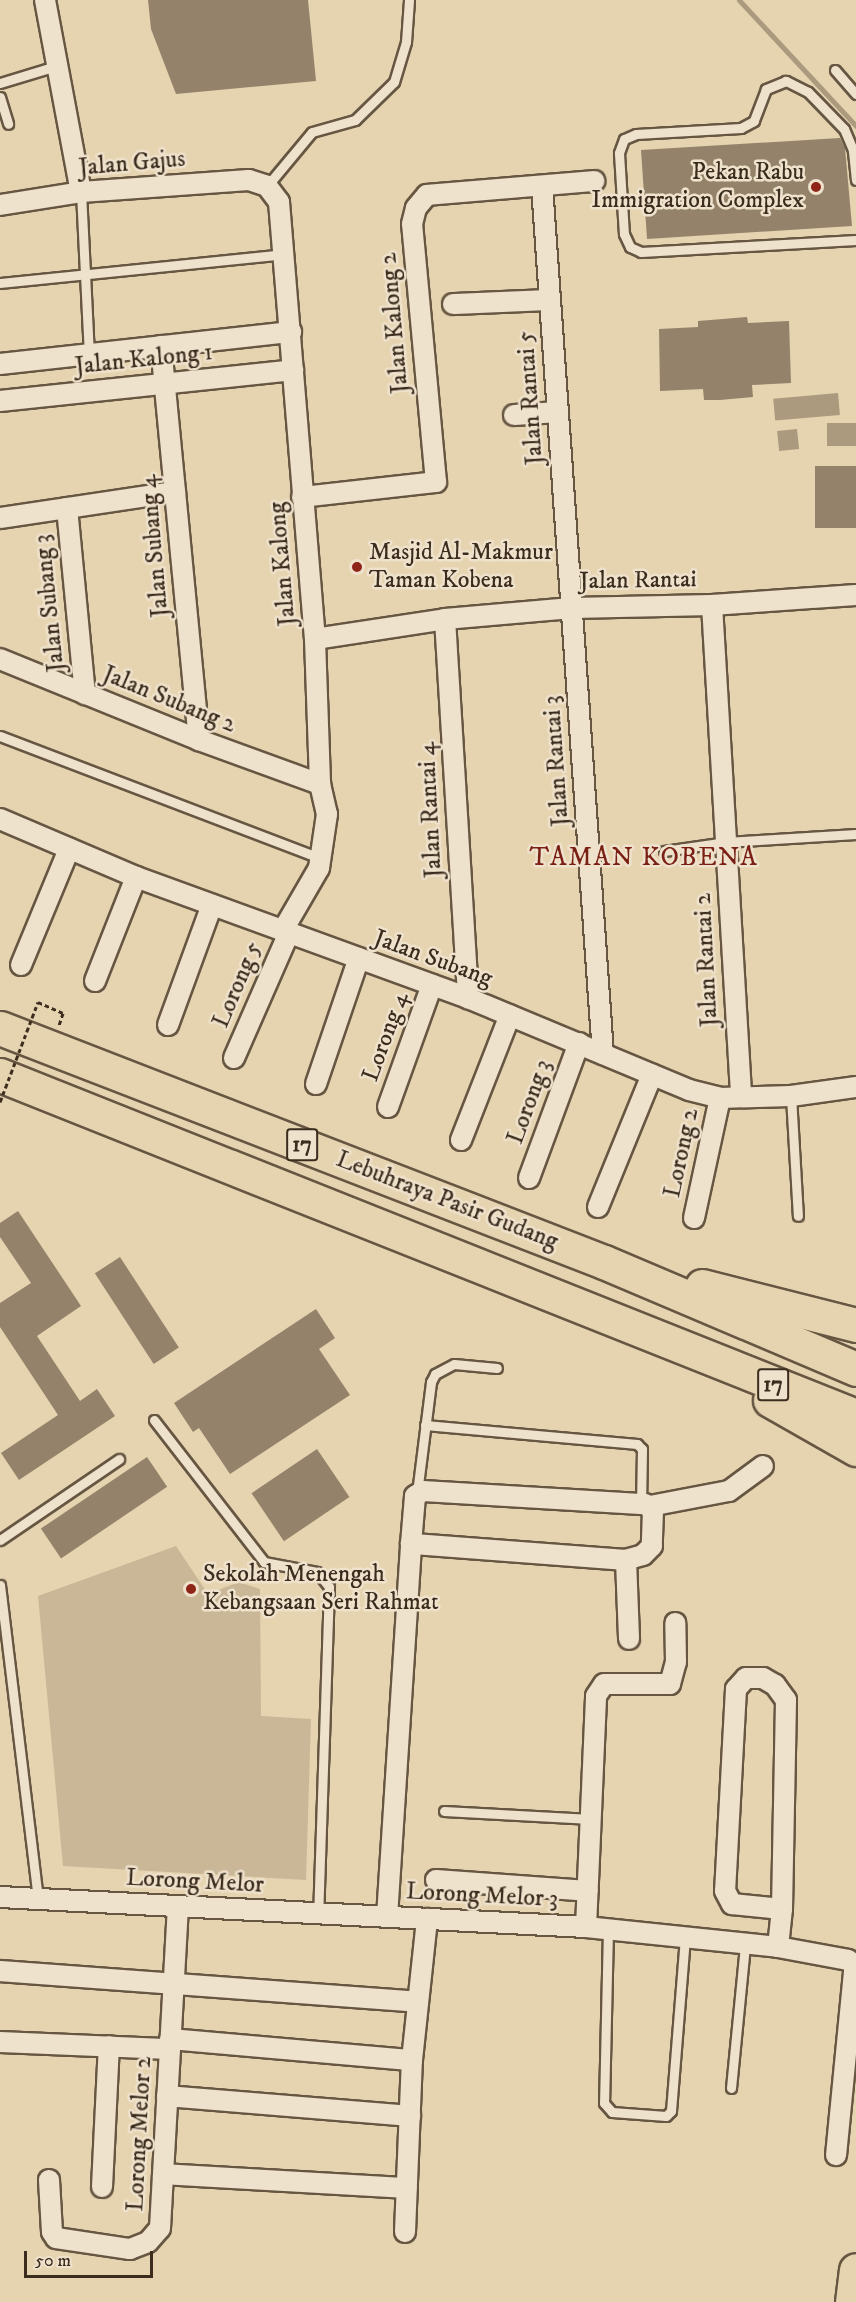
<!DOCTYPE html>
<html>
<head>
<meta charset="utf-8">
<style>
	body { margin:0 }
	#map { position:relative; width:856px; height:2302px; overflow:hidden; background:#e6d3b0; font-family:"IM FELL DW Pica",serif }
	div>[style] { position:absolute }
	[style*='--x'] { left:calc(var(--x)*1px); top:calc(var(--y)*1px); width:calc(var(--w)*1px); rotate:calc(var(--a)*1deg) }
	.green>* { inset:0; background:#c9b797 }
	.water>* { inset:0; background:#ac9a7e; transform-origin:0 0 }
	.stream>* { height:5px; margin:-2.5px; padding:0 2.5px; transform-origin:2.5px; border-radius:2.5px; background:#ac9a7e }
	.building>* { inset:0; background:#94836a; transform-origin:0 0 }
	.path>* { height:3px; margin-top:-1.5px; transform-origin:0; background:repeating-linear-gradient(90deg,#3b2c1e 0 4.5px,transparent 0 7.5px) }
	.roads { filter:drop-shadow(2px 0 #665642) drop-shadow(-2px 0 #665642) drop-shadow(0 2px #665642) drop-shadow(0 -2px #665642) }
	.lane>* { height:9px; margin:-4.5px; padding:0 4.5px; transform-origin:4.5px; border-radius:4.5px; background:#efe2cc }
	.street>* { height:20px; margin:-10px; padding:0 10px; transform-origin:10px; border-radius:10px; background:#efe2cc }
	.highway>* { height:33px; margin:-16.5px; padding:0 16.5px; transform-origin:16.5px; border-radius:16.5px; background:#e6d3b0 }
	.path-bridge>* { height:3px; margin-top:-1.5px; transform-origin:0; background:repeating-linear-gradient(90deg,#3b2c1e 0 4.5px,transparent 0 7.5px) }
	.dots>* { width:16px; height:16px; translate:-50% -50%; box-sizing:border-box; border:3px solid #efe2cc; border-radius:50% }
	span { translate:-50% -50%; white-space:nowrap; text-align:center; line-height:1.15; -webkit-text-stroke:5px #efe2cc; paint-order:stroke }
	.shield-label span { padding:2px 4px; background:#efe2cc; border:2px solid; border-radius:4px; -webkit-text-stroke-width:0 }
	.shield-label { font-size:22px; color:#3b2c1e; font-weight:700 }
	.street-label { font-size:24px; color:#3b2c1e }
	.poi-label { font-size:24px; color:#3b2c1e }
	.right { translate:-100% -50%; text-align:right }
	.left { translate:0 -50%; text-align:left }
	.neighbourhood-label { font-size:26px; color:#7a1f14; letter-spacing:1.5px }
	.scale { position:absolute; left:24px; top:2251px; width:129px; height:27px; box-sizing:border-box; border:3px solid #3b2c1e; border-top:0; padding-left:8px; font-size:18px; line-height:21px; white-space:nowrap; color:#3b2c1e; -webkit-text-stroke:4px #efe2cc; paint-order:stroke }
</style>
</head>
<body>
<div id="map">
	<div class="green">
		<i style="clip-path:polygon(176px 1546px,208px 1594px,239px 1582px,260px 1589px,261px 1716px,311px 1719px,306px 1880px,63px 1866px,38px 1596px)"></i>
	</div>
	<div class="water">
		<i style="left:838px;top:393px;width:22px;height:65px;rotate:85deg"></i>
		<i style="left:856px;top:423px;width:23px;height:29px;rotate:90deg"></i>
		<i style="left:797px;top:429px;width:20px;height:20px;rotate:84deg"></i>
	</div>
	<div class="stream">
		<i style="--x:739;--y:0;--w:172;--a:47.1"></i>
	</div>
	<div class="building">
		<i style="clip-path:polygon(148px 0,308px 0,316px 81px,176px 94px,151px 29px)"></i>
		<i style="clip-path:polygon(840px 138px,845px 148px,852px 226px,647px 239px,641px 150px)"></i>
		<i style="clip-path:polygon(747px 317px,748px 323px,789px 321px,791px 383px,752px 385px,753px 397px,720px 400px,704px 400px,703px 389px,660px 391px,659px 329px,698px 327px,698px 321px)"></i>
		<i style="left:856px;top:466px;width:62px;height:41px;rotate:90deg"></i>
		<i style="clip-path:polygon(18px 1211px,81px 1306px,37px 1336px,80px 1401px,97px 1389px,115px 1416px,19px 1480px,1px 1453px,58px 1415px,0 1327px,0 1303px,31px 1283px,0 1237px,0 1223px)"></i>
		<i style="left:120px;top:1257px;width:108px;height:30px;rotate:57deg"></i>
		<i style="clip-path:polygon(316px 1309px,335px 1338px,319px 1349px,350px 1395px,230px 1474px,199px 1428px,193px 1432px,174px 1403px)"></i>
		<i style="left:317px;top:1449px;width:58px;height:79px;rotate:56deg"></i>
		<i style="left:147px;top:1457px;width:36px;height:128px;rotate:56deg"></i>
	</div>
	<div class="path">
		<i style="--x:38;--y:1002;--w:27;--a:24"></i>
		<i style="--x:63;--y:1013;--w:13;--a:108"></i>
	</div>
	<div class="roads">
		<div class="lane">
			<i style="--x:835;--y:70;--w:32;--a:49"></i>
			<i style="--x:0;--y:83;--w:59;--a:-16.9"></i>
			<i style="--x:0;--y:97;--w:28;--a:73"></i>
			<i style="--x:856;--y:180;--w:30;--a:-96"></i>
			<i style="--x:853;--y:150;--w:23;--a:-113"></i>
			<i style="--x:844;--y:129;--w:52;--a:-134.2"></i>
			<i style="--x:808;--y:92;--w:25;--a:-153"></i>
			<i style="--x:786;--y:81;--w:22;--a:158"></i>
			<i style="--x:766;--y:89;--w:34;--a:111"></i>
			<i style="--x:754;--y:121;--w:15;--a:152"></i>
			<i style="--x:741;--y:128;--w:105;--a:176.7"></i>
			<i style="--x:636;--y:134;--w:13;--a:157"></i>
			<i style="--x:624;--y:139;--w:15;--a:110"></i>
			<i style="--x:619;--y:153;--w:81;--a:86.5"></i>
			<i style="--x:624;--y:234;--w:14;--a:65"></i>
			<i style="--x:630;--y:247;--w:12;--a:24"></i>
			<i style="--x:641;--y:252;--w:215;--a:-3.2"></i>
			<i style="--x:267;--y:186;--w:70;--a:-50.2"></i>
			<i style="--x:312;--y:132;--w:45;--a:-15.6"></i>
			<i style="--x:355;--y:120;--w:54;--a:-44.3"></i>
			<i style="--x:394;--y:82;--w:42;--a:-73.3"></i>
			<i style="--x:406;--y:42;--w:42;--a:-85.9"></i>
			<i style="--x:81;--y:192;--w:162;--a:87.2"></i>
			<i style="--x:0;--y:283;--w:285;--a:-5.8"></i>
			<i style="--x:0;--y:736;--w:345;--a:20.9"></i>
			<i style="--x:664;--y:851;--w:63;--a:-8.3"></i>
			<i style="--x:726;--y:842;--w:130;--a:-3.5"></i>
			<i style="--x:791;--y:1096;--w:120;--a:86.7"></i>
			<i style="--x:154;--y:1420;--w:180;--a:52.2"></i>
			<i style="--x:264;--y:1562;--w:54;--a:10.7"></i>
			<i style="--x:317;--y:1572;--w:19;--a:51"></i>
			<i style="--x:329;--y:1587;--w:327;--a:91.9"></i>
			<i style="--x:425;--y:1425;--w:213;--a:5.1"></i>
			<i style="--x:637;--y:1444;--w:7;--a:45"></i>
			<i style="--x:642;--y:1449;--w:55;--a:91"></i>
			<i style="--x:417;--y:1493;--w:112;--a:-82.8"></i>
			<i style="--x:431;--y:1382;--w:9;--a:-63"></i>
			<i style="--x:435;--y:1374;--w:21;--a:-28"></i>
			<i style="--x:454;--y:1364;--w:43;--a:5.3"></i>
			<i style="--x:0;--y:1540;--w:144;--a:-34.2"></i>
			<i style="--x:0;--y:1585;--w:317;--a:83.1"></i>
			<i style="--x:444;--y:1811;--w:147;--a:3.1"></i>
			<i style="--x:608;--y:1929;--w:174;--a:91.3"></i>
			<i style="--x:604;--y:2103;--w:12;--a:48"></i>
			<i style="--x:612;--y:2112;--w:54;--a:4.2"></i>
			<i style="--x:666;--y:2116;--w:7;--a:-45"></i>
			<i style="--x:671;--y:2111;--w:176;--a:-85.4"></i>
			<i style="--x:731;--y:2088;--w:145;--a:-84.4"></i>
		</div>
		<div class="street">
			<i style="--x:45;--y:0;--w:195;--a:79.4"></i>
			<i style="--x:542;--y:186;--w:870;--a:85.98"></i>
			<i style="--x:0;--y:205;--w:82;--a:-9.1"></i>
			<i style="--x:81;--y:192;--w:168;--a:-4.1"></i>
			<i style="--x:249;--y:180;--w:19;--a:18"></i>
			<i style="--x:267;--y:186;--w:20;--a:53"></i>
			<i style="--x:279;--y:202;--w:438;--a:85.3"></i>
			<i style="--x:315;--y:639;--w:145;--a:88"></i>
			<i style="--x:320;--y:784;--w:31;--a:77"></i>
			<i style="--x:327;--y:814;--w:55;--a:98.4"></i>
			<i style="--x:319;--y:868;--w:72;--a:120.1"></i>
			<i style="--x:453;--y:304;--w:97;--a:-2.4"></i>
			<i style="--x:161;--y:346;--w:396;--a:84.5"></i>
			<i style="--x:0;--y:364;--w:293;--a:-6.3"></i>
			<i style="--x:0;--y:401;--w:295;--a:-6"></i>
			<i style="--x:514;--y:415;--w:44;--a:-3.9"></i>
			<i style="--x:302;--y:497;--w:135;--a:-6.4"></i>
			<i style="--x:436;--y:482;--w:259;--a:-95.3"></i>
			<i style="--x:412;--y:224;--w:16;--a:-76"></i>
			<i style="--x:416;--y:208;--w:17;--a:-50"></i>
			<i style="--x:427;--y:195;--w:168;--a:-4.8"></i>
			<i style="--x:67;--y:508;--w:187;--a:84.5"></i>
			<i style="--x:0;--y:518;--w:177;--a:-8.5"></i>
			<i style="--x:712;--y:605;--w:492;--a:86.6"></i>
			<i style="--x:445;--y:619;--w:380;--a:86.5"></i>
			<i style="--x:315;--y:639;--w:132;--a:-8.7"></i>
			<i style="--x:445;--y:619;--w:127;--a:-5"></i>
			<i style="--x:572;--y:608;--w:140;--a:-1.2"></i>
			<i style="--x:712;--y:605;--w:144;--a:-4"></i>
			<i style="--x:0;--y:659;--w:215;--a:22.1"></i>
			<i style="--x:199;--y:740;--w:129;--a:20"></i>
			<i style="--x:0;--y:819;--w:148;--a:23.1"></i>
			<i style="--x:136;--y:877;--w:353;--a:20"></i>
			<i style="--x:468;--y:998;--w:239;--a:22.6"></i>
			<i style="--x:689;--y:1090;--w:32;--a:14"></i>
			<i style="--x:720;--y:1098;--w:71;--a:-1.6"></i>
			<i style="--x:791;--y:1096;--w:66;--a:-7.9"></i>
			<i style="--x:21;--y:965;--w:126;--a:-67.5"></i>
			<i style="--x:95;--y:981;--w:112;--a:-68.5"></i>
			<i style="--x:168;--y:1025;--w:128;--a:-69.9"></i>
			<i style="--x:234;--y:1058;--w:137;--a:-66.3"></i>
			<i style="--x:316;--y:1084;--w:133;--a:-71.2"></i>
			<i style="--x:388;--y:1107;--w:130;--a:-70.2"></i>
			<i style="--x:461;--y:1140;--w:134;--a:-68.6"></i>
			<i style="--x:529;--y:1178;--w:144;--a:-69.7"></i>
			<i style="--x:598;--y:1207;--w:143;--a:-67.8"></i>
			<i style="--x:694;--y:1218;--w:123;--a:-77.8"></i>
			<i style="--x:650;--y:1506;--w:80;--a:-10.8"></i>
			<i style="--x:729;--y:1491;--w:42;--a:-36.3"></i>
			<i style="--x:626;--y:1560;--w:79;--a:87.8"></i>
			<i style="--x:436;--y:1880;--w:152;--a:4.1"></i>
			<i style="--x:0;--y:1897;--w:587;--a:2.93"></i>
			<i style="--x:586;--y:1927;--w:193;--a:5.9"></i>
			<i style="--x:778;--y:1947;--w:71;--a:10.5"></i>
			<i style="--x:848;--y:1960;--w:7;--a:34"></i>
			<i style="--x:854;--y:1964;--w:8;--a:90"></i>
			<i style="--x:854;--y:1972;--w:184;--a:95.6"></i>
			<i style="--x:387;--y:1917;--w:374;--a:-86.3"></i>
			<i style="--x:411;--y:1544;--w:48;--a:-85.2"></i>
			<i style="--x:415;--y:1496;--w:9;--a:-32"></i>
			<i style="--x:423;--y:1491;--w:222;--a:3.4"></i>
			<i style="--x:645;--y:1504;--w:10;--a:37"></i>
			<i style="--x:653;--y:1510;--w:36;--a:92"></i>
			<i style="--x:652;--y:1546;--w:13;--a:135"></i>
			<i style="--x:643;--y:1555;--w:18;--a:164"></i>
			<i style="--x:626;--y:1560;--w:216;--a:-175.7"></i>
			<i style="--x:586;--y:1927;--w:231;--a:-87.5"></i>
			<i style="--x:596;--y:1696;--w:14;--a:-56"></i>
			<i style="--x:604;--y:1684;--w:66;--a:0"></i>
			<i style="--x:670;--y:1684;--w:23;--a:-75"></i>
			<i style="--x:676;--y:1662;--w:39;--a:-91"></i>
			<i style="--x:778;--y:1947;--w:38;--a:-84"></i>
			<i style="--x:782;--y:1909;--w:209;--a:-88.9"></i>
			<i style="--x:786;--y:1700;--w:19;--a:-126"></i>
			<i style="--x:775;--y:1685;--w:14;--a:-150"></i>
			<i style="--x:763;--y:1678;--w:17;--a:180"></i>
			<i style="--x:746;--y:1678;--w:15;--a:132"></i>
			<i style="--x:736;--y:1689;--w:202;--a:93.1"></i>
			<i style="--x:725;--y:1891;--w:15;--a:62"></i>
			<i style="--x:732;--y:1904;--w:50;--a:5.7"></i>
			<i style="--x:0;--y:1971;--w:419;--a:4.2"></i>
			<i style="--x:170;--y:2039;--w:243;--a:5"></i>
			<i style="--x:0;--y:2042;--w:170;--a:2.4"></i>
			<i style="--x:167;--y:2096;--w:244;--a:4.7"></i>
			<i style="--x:163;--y:2174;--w:244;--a:3.3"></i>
			<i style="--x:49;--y:2180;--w:52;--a:86.7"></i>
			<i style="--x:52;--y:2232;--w:7;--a:56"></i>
			<i style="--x:56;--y:2238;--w:75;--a:8.5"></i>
			<i style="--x:130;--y:2249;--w:19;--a:-21"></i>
			<i style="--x:148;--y:2242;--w:18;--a:-49"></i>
			<i style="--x:160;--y:2228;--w:322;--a:-86.8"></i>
			<i style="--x:102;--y:2187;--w:141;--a:-87.2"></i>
			<i style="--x:405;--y:2232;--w:172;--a:-87.7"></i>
			<i style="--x:412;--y:2060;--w:142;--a:-83.9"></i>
		</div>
		<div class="highway">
			<i style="--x:0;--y:1028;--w:648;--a:21.18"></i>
			<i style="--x:604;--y:1262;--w:274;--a:23"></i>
			<i style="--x:0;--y:1075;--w:921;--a:21.72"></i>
			<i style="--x:702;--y:1286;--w:159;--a:14.2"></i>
			<i style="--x:770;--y:1400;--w:99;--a:29.7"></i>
			<i style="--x:852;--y:2302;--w:32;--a:-83"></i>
		</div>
	</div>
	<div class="path-bridge">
		<i style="--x:0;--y:1102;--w:107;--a:-69.2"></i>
	</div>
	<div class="dots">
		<i style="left:816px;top:187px;background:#8f2418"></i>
		<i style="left:357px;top:567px;background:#8f2418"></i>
		<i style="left:191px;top:1589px;background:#8f2418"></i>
	</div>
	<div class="shield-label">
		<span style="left:302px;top:1145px">17</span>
		<span style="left:773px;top:1385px">17</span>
	</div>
	<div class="street-label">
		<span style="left:132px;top:164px;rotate:-5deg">Jalan Gajus</span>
		<span style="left:395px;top:323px;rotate:-95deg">Jalan Kalong 2</span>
		<span style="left:144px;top:360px;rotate:-6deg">Jalan Kalong 1</span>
		<span style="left:531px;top:398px;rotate:-94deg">Jalan Rantai 5</span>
		<span style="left:155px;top:546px;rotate:-95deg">Jalan Subang 4</span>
		<span style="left:283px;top:564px;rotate:-95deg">Jalan Kalong</span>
		<span style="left:638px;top:581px;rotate:-1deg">Jalan Rantai</span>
		<span style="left:50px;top:603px;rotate:-96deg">Jalan Subang 3</span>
		<span style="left:169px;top:700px;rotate:22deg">Jalan Subang 2</span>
		<span style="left:557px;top:761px;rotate:-94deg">Jalan Rantai 3</span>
		<span style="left:431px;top:810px;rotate:-93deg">Jalan Rantai 4</span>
		<span style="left:433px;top:959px;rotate:20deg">Jalan Subang</span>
		<span style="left:707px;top:960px;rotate:-93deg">Jalan Rantai 2</span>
		<span style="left:238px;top:985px;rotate:-67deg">Lorong 5</span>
		<span style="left:386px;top:1037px;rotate:-70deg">Lorong 4</span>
		<span style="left:530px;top:1102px;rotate:-70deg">Lorong 3</span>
		<span style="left:682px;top:1153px;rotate:-78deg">Lorong 2</span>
		<span style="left:447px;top:1201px;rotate:21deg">Lebuhraya Pasir Gudang</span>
		<span style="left:195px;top:1882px;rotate:3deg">Lorong Melor</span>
		<span style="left:482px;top:1896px;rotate:3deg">Lorong Melor 3</span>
		<span style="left:140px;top:2134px;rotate:-87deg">Lorong Melor 2</span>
	</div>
	<div class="poi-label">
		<span class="right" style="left:804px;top:187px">Pekan Rabu<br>Immigration Complex</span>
		<span class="left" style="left:369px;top:567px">Masjid Al-Makmur<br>Taman Kobena</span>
		<span class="left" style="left:203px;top:1589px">Sekolah Menengah<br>Kebangsaan Seri Rahmat</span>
	</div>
	<div class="neighbourhood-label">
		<span style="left:644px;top:858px">TAMAN KOBENA</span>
	</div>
	<div class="scale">50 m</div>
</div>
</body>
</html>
